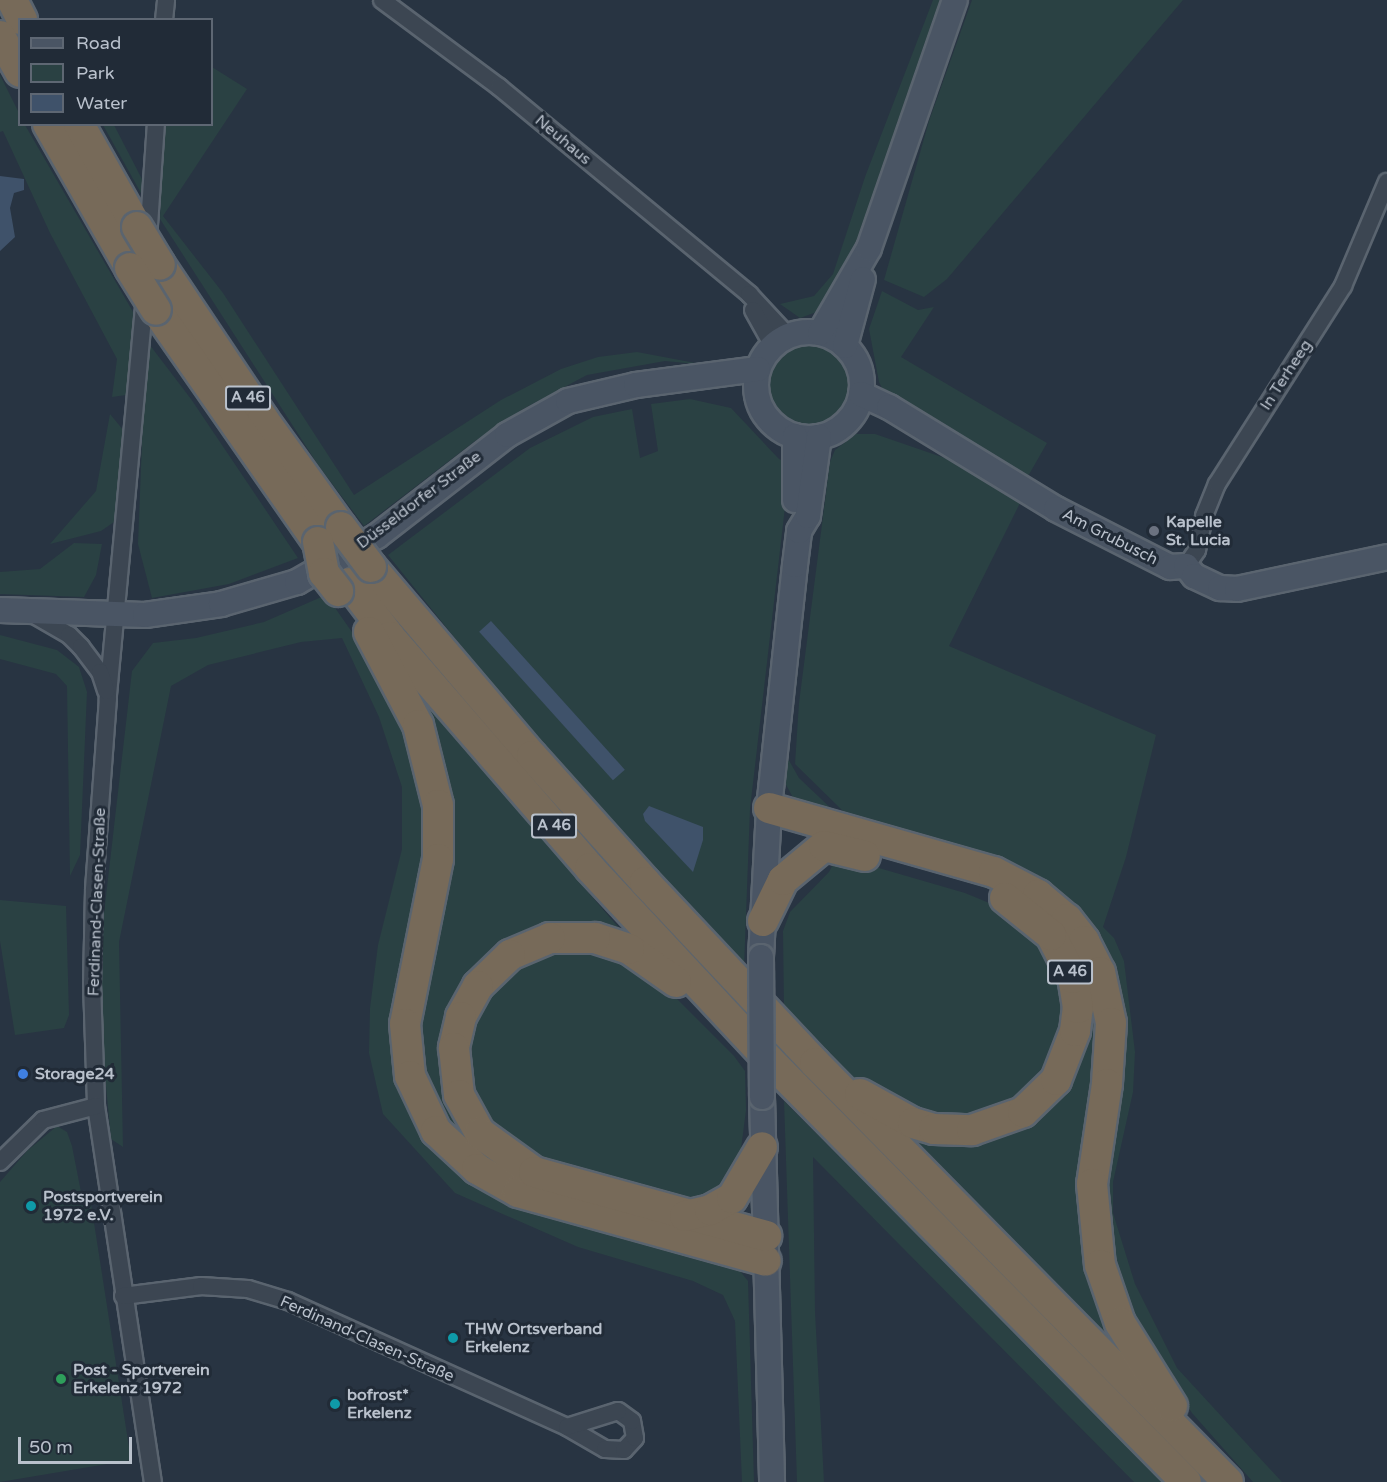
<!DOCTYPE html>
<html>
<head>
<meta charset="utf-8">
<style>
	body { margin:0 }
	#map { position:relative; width:1387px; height:1482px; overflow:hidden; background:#283442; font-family:"Varela Round",sans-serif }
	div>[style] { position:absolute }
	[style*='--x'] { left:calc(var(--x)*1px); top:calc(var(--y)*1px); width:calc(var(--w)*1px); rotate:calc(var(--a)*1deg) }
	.green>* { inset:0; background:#2a4143 }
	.round { border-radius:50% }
	.water>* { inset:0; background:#3f526a; transform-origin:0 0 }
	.roads { filter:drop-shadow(2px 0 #5a646f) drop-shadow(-2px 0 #5a646f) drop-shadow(0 2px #5a646f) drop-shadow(0 -2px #5a646f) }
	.street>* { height:16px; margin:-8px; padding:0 8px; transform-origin:8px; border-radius:8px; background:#3c4652 }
	.secondary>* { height:24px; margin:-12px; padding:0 12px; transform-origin:12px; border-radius:12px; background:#4a5564 }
	.secondary>.ring { margin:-12px; padding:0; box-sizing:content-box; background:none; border:24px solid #4a5564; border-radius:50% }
	.highway>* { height:30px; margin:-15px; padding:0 15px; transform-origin:15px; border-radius:15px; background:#776a59 }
	.bridges { filter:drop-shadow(2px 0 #5a646f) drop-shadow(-2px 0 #5a646f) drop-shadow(0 2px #5a646f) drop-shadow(0 -2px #5a646f) }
	.secondary-bridge>* { height:24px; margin:-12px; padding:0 12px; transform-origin:12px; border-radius:12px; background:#4a5564 }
	.highway-bridge>* { height:30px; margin:-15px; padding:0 15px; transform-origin:15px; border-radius:15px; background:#776a59 }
	.dots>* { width:16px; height:16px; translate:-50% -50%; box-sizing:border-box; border:3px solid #212b37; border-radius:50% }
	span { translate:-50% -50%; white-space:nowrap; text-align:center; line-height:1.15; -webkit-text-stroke:6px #212b37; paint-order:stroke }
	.shield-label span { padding:2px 4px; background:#212b37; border:2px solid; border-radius:4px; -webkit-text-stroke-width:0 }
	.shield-label { font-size:15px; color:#b9c1cc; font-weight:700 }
	.street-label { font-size:16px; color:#b9c1cc }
	.poi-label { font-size:16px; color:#b9c1cc; font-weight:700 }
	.left { translate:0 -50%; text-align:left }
	.legend { position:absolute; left:18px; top:18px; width:195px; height:108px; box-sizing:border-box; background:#212b37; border:2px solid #5e6773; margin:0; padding:8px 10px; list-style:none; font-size:18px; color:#b9c1cc }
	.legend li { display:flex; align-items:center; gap:12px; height:30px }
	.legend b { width:30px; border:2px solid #5e6773 }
	.scale { position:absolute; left:18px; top:1437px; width:114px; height:27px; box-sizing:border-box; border:3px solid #b9c1cc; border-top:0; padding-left:8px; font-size:18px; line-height:21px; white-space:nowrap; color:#b9c1cc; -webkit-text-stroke:4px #212b37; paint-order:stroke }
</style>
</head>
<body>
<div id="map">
	<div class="green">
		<i style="clip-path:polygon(933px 0,946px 0,864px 235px,825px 309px,800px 318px,780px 304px,814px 296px,833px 274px,865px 177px)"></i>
		<i style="clip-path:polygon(972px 0,1183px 0,947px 279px,924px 297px,884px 280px,929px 121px)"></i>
		<i style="clip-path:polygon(212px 67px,247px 89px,163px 216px,223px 293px,354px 495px,501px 400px,561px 369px,598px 357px,637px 352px,706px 365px,665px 361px,587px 375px,523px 409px,475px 441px,364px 526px,318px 465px,160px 219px,164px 125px,212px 124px)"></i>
		<i style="clip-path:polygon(0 75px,19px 113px,20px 124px,25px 125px,136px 317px,126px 395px,112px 397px,117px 359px,50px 233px,3px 131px,0 132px)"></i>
		<i style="clip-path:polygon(103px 125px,114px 125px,144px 183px,142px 195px)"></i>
		<i style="clip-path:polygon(882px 291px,918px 310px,934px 307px,901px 357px,1047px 443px,1023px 485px,887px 398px,879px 382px,869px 329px)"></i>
		<i style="clip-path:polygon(146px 340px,191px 399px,298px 558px,229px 584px,152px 598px,138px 544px)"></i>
		<i class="round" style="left:767px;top:344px;width:82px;height:82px"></i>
		<i style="clip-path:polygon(690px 399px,731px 408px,779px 459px,790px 464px,750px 809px,744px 968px,512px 709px,388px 555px,530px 448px,593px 417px,632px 409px,640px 458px,658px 451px,651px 404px)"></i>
		<i style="clip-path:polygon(110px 414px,124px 431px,114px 522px,101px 531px,50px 544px,96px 491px)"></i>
		<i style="clip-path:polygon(856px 434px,875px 434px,968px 466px,1022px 499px,949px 646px,1156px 735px,1126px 857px,1103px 927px,1114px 938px,1124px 961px,1135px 1052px,1133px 1092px,1113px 1182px,1113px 1213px,1135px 1284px,1177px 1368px,1282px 1482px,1253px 1482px,1192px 1413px,1144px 1340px,1110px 1268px,1103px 1188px,1111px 1141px,1090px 929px,848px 816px,795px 764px,799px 703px,830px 462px,835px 450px)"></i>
		<i style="clip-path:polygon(74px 543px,102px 544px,96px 575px,84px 597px,0 594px,0 572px,40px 569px)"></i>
		<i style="clip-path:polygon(326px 595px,366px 652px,400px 714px,423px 798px,426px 857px,392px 1016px,436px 1146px,735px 1265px,748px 1281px,754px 1482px,742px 1482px,735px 1321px,723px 1295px,693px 1281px,578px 1247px,455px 1193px,383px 1114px,369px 1053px,370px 1008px,378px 945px,402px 849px,402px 787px,379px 717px,342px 638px,301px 642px,208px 665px,171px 686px,119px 942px,123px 1147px,111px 1139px,101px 1033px,103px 922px,132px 671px,153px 643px,196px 638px,264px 622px)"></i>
		<i style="clip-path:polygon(801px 634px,787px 757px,799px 778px,838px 815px,796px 803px,784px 781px,795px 644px)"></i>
		<i style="clip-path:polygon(0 635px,57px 650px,79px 667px,87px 692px,80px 855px,70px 876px,67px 686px,56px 674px,0 659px)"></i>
		<i style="clip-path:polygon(405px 680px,632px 943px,508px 949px,446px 1084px,558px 1197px,457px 1145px,409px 1043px,441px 885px)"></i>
		<i style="clip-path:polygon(841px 833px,968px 871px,1029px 896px,1063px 925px,1085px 955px,1104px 1005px,1105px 1030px,1084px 1145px,1080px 1189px,1083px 1229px,1100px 1299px,1133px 1364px,894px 1124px,925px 1135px,970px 1137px,997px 1131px,1033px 1111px,1064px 1073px,1080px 1031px,1077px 980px,1067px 954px,1037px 916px,1002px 893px,838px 843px)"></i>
		<i style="clip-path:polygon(841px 857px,965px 893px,999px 907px,1040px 937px,1069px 1000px,1051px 1072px,1002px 1113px,923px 1121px,857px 1082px,784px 1010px,783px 931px,790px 912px,829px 872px,836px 858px)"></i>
		<i style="clip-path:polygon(0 900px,66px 906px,69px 1015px,64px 1028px,15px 1035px,0 941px)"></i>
		<i style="clip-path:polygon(544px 947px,606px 947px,658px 980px,734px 1056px,745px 1071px,746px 1110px,737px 1180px,687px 1210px,557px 1175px,493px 1137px,462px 1075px,470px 1011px,487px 985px)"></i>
		<i style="clip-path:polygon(784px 1101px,866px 1183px,1169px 1482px,1134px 1482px,813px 1157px,815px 1312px,824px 1482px,797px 1482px)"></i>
		<i style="clip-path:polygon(57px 1126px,67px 1132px,72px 1146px,82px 1197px,90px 1197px,131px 1460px,0 1482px,0 1182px,27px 1151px)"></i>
	</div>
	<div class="water">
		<i style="clip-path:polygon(0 176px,24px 179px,24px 190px,14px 193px,10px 208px,15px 237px,0 251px)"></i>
		<i style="left:491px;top:621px;width:200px;height:16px;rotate:48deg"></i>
		<i style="clip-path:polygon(649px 806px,703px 827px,703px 840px,693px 872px,645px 821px,643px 814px)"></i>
	</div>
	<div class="roads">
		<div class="street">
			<i style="--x:382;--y:0;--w:146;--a:36.6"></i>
			<i style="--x:499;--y:87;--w:325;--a:39.6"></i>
			<i style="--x:749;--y:294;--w:57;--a:47.1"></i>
			<i style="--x:164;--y:20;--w:20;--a:-84"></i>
			<i style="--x:148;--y:240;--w:116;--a:-86.1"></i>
			<i style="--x:145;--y:296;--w:404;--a:95.3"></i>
			<i style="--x:108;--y:698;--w:193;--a:94.2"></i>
			<i style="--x:94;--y:890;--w:93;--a:91.2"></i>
			<i style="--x:92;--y:983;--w:123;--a:88.1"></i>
			<i style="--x:96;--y:1106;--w:380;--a:81.4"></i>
			<i style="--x:753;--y:310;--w:41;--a:60.9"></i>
			<i style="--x:1186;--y:566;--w:19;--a:-55"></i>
			<i style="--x:1197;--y:550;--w:35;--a:-78"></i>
			<i style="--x:1204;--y:516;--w:35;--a:-68"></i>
			<i style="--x:1217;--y:484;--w:235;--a:-57.5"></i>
			<i style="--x:1343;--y:286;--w:113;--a:-67.1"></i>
			<i style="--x:31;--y:613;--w:44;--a:30.1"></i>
			<i style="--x:69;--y:635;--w:17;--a:45"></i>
			<i style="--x:81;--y:647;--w:31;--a:53"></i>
			<i style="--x:100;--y:672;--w:20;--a:72"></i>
			<i style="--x:0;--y:1162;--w:60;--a:-44.3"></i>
			<i style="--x:43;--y:1120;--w:55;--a:-14.8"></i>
			<i style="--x:123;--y:1296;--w:79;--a:-7.3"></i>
			<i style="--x:201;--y:1286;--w:47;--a:3.7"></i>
			<i style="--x:248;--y:1289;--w:42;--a:16.7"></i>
			<i style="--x:288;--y:1301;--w:306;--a:24.3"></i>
			<i style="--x:567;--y:1427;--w:44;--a:30.1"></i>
			<i style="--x:605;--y:1449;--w:19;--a:3"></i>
			<i style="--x:624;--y:1450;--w:16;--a:-47"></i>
			<i style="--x:635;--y:1438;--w:17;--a:-100"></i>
			<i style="--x:632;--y:1421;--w:17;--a:-144"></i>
			<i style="--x:618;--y:1411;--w:53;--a:162.6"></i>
		</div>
		<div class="secondary">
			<i class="ring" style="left:756px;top:332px;width:82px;height:82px"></i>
			<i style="--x:820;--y:333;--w:98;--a:-60"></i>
			<i style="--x:869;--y:248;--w:262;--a:-70.9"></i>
			<i style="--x:845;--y:346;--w:69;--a:-75"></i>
			<i style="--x:861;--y:394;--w:31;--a:25"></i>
			<i style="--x:889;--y:407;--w:196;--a:31.4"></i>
			<i style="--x:1056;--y:509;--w:128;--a:27"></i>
			<i style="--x:1170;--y:567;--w:16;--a:-4"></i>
			<i style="--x:1186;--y:566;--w:13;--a:51"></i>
			<i style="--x:1194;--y:576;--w:29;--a:25"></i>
			<i style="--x:1220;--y:588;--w:17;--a:3"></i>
			<i style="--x:1237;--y:589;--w:153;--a:-12"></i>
			<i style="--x:795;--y:500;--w:64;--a:-90"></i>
			<i style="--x:0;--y:610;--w:145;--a:2"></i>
			<i style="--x:145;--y:615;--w:77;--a:-8.2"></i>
			<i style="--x:221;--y:604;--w:79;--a:-16.1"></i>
			<i style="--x:297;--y:582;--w:92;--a:-29.9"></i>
			<i style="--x:377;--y:536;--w:165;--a:-37.8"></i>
			<i style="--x:507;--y:435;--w:70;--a:-29.1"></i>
			<i style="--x:568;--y:401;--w:70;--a:-13.2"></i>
			<i style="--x:636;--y:385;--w:123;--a:-7.5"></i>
			<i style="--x:761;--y:957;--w:149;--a:-86.9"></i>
			<i style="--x:769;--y:808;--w:244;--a:-83.9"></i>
			<i style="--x:795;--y:565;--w:34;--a:-83"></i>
			<i style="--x:799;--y:531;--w:17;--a:-59"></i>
			<i style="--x:808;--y:516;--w:80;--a:-82.1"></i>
			<i style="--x:762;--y:1097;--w:385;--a:88.5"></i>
		</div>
		<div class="highway">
			<i style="--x:12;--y:0;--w:22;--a:63"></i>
			<i style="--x:0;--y:36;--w:41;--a:60.9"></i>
			<i style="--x:48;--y:124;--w:166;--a:60.3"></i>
			<i style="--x:79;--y:124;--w:118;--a:60.6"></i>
			<i style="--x:160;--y:265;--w:185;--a:56.2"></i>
			<i style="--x:263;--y:419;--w:133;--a:54.2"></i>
			<i style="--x:156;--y:310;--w:283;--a:55.1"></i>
			<i style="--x:371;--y:567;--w:248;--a:49.6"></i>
			<i style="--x:532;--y:756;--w:169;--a:48.1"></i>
			<i style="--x:645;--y:882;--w:248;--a:46.8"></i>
			<i style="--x:815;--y:1063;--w:588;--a:45.41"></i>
			<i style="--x:349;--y:583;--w:68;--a:52.8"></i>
			<i style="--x:390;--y:637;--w:306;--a:49.1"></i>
			<i style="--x:590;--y:868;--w:262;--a:47"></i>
			<i style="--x:769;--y:1060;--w:593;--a:45.34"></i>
			<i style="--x:369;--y:632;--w:105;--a:62.2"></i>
			<i style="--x:418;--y:725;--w:82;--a:76"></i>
			<i style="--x:438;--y:805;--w:54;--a:90"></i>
			<i style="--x:438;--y:859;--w:168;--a:101.3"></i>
			<i style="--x:405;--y:1024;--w:52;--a:84.5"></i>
			<i style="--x:410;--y:1076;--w:61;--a:64.7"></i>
			<i style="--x:436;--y:1131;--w:56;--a:42.8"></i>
			<i style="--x:477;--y:1169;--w:47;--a:29.3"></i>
			<i style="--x:518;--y:1192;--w:257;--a:15.5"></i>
			<i style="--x:769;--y:808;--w:234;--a:15.9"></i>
			<i style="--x:994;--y:872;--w:50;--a:27.6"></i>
			<i style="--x:1038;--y:895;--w:38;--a:40"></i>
			<i style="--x:1067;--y:919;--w:28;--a:52"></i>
			<i style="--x:1084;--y:941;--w:35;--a:63"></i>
			<i style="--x:1100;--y:972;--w:52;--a:77.8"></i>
			<i style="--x:1111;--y:1023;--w:61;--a:93.8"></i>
			<i style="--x:1107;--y:1084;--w:101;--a:98.5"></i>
			<i style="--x:1092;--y:1184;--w:81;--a:84.4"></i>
			<i style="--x:1100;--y:1265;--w:61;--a:71"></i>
			<i style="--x:1120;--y:1323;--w:98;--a:57.9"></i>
			<i style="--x:763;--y:921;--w:46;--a:-64"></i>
			<i style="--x:783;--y:880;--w:53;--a:-39.7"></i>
			<i style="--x:824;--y:846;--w:42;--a:13.7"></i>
			<i style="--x:676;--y:982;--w:57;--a:-144.9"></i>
			<i style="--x:629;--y:949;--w:36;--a:-162"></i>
			<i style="--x:595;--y:938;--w:45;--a:180"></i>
			<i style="--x:550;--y:938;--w:43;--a:157"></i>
			<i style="--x:510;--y:955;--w:45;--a:135.9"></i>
			<i style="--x:478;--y:986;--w:35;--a:119"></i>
			<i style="--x:461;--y:1017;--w:32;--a:103"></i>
			<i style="--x:454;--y:1048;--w:47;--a:83.9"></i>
			<i style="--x:459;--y:1095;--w:43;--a:61.1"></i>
			<i style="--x:480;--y:1133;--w:67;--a:35.8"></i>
			<i style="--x:534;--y:1172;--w:241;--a:15.4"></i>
			<i style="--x:860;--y:1094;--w:60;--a:28.7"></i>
			<i style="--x:913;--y:1123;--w:22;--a:16"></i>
			<i style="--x:934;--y:1129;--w:38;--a:2"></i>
			<i style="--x:972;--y:1130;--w:54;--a:-19.4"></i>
			<i style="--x:1023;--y:1112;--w:46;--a:-44.1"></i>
			<i style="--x:1056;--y:1080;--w:53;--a:-68.8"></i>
			<i style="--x:1075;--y:1031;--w:23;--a:-83"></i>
			<i style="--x:1078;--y:1008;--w:30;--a:-99"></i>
			<i style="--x:1073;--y:978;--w:48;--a:-117.1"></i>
			<i style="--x:1051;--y:935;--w:59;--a:-141.2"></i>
			<i style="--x:685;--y:1216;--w:26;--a:-13"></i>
			<i style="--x:710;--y:1210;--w:25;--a:-29"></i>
			<i style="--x:732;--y:1198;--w:59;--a:-59.5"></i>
		</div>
	</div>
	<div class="bridges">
		<div class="secondary-bridge">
			<i style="--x:761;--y:957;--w:140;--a:89.6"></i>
		</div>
		<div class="highway-bridge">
			<i style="--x:137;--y:227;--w:44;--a:58.8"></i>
			<i style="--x:130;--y:268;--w:49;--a:58.2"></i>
			<i style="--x:341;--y:527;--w:50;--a:53.1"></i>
			<i style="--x:318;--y:542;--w:32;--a:79"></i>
			<i style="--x:324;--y:573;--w:23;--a:52"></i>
		</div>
	</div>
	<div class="dots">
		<i style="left:1154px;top:531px;background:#6b7280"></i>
		<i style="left:23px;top:1074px;background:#3f7fe0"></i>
		<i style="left:31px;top:1206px;background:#0f9aa8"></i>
		<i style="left:453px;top:1338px;background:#0f9aa8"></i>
		<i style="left:61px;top:1379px;background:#2e9e5b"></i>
		<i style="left:335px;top:1404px;background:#0f9aa8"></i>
	</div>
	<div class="shield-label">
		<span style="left:248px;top:398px">A 46</span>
		<span style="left:554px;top:826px">A 46</span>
		<span style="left:1070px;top:972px">A 46</span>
	</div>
	<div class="street-label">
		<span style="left:563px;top:140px;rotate:40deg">Neuhaus</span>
		<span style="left:1286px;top:375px;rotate:-57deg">In Terheeg</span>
		<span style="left:419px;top:500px;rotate:-37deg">Düsseldorfer Straße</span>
		<span style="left:1110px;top:537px;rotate:27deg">Am Grubusch</span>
		<span style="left:97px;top:902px;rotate:-88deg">Ferdinand-Clasen-Straße</span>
		<span style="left:367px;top:1339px;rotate:24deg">Ferdinand-Clasen-Straße</span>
	</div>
	<div class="poi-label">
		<span class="left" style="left:1166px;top:531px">Kapelle<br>St. Lucia</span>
		<span class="left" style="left:35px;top:1074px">Storage24</span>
		<span class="left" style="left:43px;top:1206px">Postsportverein<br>1972 e.V.</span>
		<span class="left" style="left:465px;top:1338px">THW Ortsverband<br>Erkelenz</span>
		<span class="left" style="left:73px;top:1379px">Post - Sportverein<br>Erkelenz 1972</span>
		<span class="left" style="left:347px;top:1404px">bofrost*<br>Erkelenz</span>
	</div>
	<ul class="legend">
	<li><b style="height:8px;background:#4a5564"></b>Road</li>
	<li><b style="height:16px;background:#2a4143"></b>Park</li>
	<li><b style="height:16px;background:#3f526a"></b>Water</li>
	</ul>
	<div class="scale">50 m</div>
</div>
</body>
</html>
